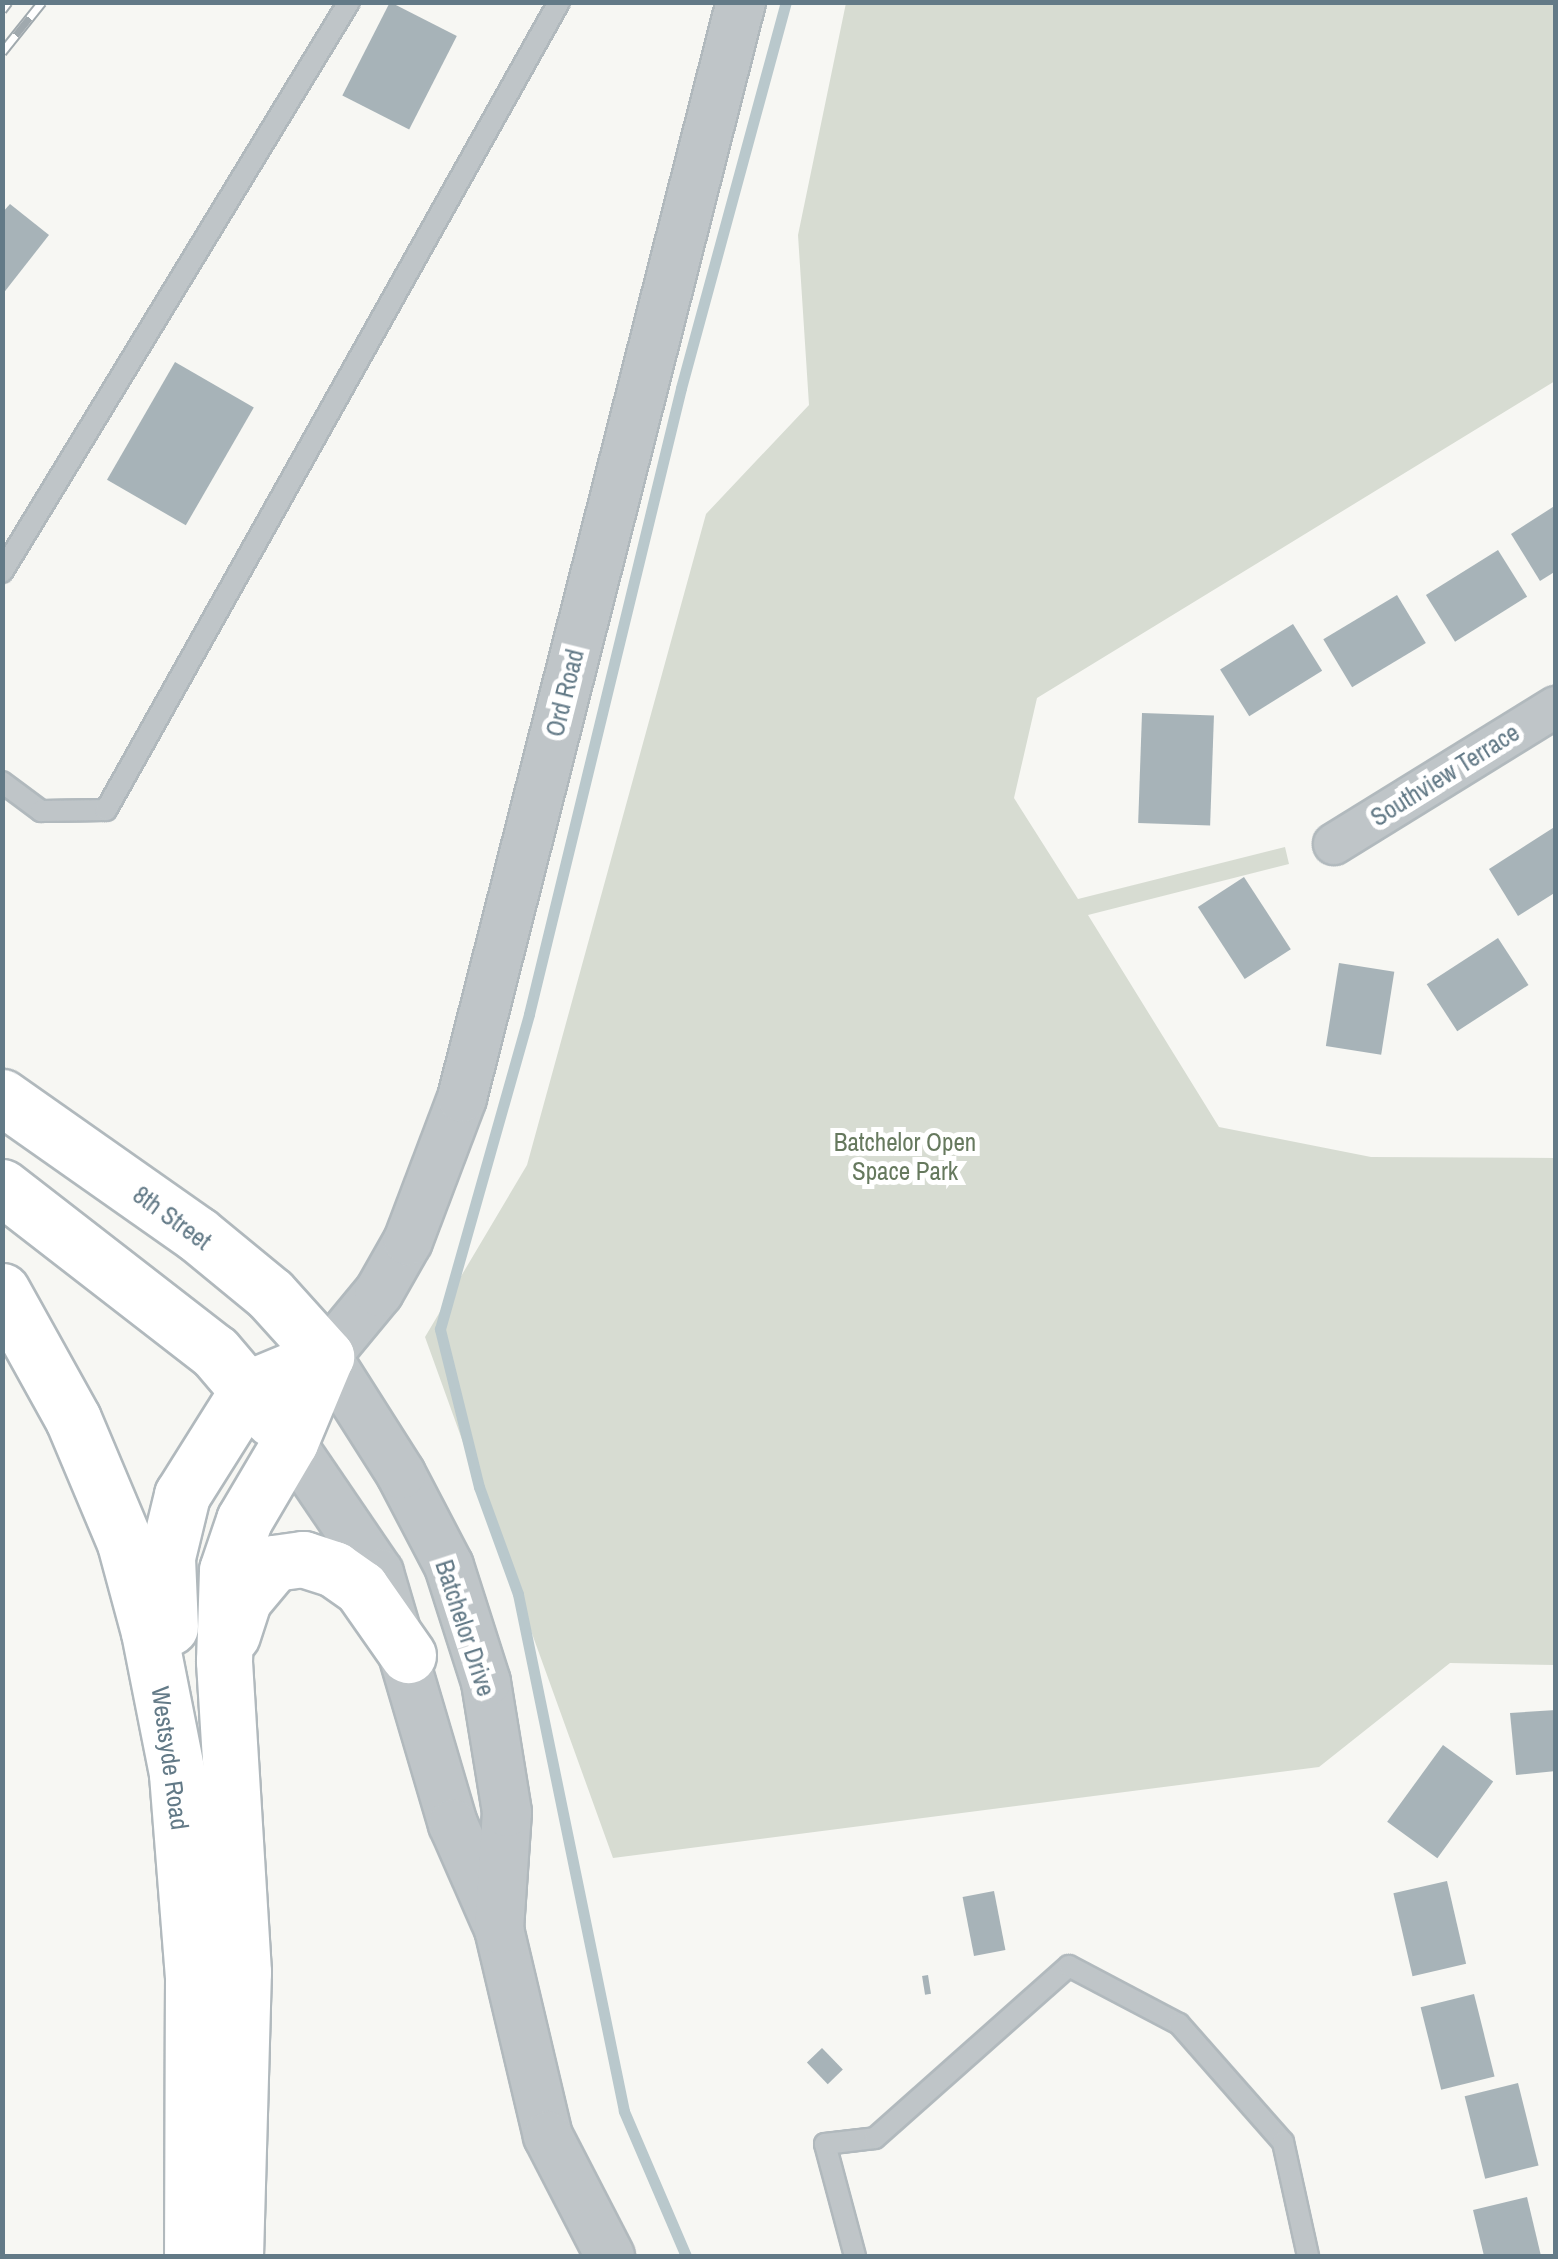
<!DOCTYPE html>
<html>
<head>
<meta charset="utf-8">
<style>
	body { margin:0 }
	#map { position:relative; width:1558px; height:2259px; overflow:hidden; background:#f7f7f3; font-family:"Archivo Narrow",sans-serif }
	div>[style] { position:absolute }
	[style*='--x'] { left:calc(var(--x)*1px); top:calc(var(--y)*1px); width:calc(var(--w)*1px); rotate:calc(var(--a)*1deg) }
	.green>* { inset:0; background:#d7dcd2 }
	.stream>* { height:11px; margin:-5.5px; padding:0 5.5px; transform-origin:5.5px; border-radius:5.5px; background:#b9c8cc }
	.building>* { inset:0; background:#a7b3b8; transform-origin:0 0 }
	.roads { filter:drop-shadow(2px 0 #b1b9bd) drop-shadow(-2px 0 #b1b9bd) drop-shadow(0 2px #b1b9bd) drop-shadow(0 -2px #b1b9bd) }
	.service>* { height:20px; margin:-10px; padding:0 10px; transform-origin:10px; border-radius:10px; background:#bfc5c8 }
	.minor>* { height:40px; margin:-20px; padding:0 20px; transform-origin:20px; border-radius:20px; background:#bfc5c8 }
	.tertiary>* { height:48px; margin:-24px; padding:0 24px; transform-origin:24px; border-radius:24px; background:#bfc5c8 }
	.secondary>* { height:55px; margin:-27.5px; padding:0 27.5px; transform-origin:27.5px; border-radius:27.5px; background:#fff }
	.rail>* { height:11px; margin-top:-5.5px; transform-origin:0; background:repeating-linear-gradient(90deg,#fff 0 22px,#a0a9ae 0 44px); box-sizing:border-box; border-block:2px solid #a0a9ae }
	span { translate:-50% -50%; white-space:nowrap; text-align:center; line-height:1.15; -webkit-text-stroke:10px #fff; paint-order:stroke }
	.street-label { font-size:25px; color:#637a87 }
	.park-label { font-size:25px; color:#66795e }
	.frame { position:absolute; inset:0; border:5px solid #637a87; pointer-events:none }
</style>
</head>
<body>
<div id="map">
	<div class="green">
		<i style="clip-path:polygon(846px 3px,1555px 3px,1555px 381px,1037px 698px,1014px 798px,1078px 899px,1285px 847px,1289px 864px,1088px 915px,1219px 1127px,1371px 1157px,1555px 1158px,1555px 1665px,1450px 1663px,1319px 1767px,613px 1858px,425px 1337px,527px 1165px,706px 514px,809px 405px,798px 235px)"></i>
	</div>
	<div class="stream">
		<i style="--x:686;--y:2256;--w:158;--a:-113.2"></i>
		<i style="--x:624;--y:2111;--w:528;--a:-101.59"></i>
		<i style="--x:518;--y:1594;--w:114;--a:-110"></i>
		<i style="--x:479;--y:1487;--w:163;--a:-103.9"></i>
		<i style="--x:440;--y:1329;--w:327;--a:-74.2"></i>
		<i style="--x:529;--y:1014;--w:644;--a:-76.35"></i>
		<i style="--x:681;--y:388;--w:400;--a:-74.8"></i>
	</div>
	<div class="building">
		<i style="left:390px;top:2px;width:75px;height:105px;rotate:27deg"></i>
		<i style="clip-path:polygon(10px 204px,49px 235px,2px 295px,2px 213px)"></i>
		<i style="left:175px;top:362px;width:91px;height:136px;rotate:30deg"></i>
		<i style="clip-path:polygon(1556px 505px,1556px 571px,1540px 581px,1511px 534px)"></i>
		<i style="left:1498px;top:550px;width:55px;height:85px;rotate:58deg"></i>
		<i style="left:1397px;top:595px;width:56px;height:86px;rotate:59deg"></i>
		<i style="left:1293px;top:624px;width:55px;height:86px;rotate:58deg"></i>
		<i style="left:1142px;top:713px;width:72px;height:110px;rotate:2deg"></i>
		<i style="clip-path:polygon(1556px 826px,1556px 892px,1518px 916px,1489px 869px)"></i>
		<i style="left:1244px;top:877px;width:86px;height:55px;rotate:57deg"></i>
		<i style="left:1498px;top:938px;width:56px;height:85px;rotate:57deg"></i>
		<i style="left:1339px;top:963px;width:56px;height:84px;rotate:9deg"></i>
		<i style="clip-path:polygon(1556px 1710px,1556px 1771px,1516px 1775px,1510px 1713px)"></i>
		<i style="left:1443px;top:1745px;width:62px;height:95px;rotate:36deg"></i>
		<i style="left:1447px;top:1881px;width:85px;height:55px;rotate:77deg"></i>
		<i style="left:994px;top:1891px;width:60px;height:32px;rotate:79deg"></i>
		<i style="left:928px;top:1975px;width:19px;height:6px;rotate:81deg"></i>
		<i style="left:1474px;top:1994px;width:85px;height:55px;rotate:76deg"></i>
		<i style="left:822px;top:2048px;width:30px;height:21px;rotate:46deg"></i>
		<i style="left:1518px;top:2083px;width:85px;height:55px;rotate:76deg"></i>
		<i style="clip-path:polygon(1527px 2197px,1541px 2256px,1484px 2256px,1473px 2210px)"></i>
	</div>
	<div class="roads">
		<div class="service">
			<i style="--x:2;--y:572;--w:667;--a:-58.67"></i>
			<i style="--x:2;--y:782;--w:49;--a:36.6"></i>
			<i style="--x:41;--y:811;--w:65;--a:-0.9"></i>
			<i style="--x:106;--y:810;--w:926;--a:-60.72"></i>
			<i style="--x:855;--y:2256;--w:116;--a:-105"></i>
			<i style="--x:825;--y:2144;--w:50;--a:-6.8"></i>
			<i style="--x:875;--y:2138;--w:259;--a:-41.6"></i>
			<i style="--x:1069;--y:1966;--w:124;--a:27.8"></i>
			<i style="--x:1179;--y:2024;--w:157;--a:48.6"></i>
			<i style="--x:1283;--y:2142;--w:117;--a:77.6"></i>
		</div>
		<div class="minor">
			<i style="--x:1334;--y:844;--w:261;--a:-31.7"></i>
		</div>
		<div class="tertiary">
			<i style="--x:290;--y:1442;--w:158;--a:55.8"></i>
			<i style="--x:379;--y:1573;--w:262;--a:73.6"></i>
			<i style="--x:453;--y:1824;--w:115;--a:66.3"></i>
			<i style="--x:499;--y:1929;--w:213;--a:76.7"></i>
			<i style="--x:548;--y:2136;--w:135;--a:62.7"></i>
			<i style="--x:499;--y:1929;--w:117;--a:-86.1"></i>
			<i style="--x:507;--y:1812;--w:132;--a:-99.2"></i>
			<i style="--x:486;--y:1682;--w:122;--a:-107.7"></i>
			<i style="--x:449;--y:1566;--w:104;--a:-117.6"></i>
			<i style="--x:401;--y:1474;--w:140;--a:-122.4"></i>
			<i style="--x:326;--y:1356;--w:83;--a:-50.4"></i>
			<i style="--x:379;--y:1292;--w:59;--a:-60.4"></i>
			<i style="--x:408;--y:1241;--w:153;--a:-69.3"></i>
			<i style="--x:462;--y:1098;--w:1131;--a:-75.72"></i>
		</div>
		<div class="secondary">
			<i style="--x:2;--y:1097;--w:238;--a:35.1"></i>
			<i style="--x:197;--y:1234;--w:94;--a:39.4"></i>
			<i style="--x:270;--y:1294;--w:84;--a:47.9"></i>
			<i style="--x:2;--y:1187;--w:269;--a:37.8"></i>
			<i style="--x:215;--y:1352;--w:88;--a:49.6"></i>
			<i style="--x:2;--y:1291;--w:146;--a:61"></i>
			<i style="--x:73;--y:1419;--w:134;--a:67.2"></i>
			<i style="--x:125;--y:1543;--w:92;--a:74.9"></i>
			<i style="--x:149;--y:1632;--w:145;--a:78.8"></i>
			<i style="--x:177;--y:1774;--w:204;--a:85.5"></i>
			<i style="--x:193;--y:1977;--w:279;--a:90.2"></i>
			<i style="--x:170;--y:1627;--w:70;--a:-92.5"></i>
			<i style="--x:167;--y:1557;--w:64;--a:-76.4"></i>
			<i style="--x:182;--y:1495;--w:126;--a:-57.9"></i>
			<i style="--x:249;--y:1388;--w:83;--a:-22.6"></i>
			<i style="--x:232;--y:1635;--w:38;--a:-72"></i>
			<i style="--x:244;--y:1599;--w:47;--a:-50.2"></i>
			<i style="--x:274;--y:1563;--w:29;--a:-8"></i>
			<i style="--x:303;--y:1559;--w:33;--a:18"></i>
			<i style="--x:334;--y:1569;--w:33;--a:35"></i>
			<i style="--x:361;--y:1588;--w:82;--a:55"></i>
			<i style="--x:235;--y:2256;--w:284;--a:-88.4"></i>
			<i style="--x:243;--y:1972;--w:312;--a:-93.5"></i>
			<i style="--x:224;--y:1661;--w:91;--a:-88.1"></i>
			<i style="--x:227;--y:1570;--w:53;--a:-71.2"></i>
			<i style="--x:244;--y:1520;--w:91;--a:-59.5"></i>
			<i style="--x:290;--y:1442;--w:93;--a:-67.3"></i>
		</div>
	</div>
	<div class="rail">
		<i style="--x:2;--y:10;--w:10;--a:-53"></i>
		<i style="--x:2;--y:52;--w:64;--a:-51.3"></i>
	</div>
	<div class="street-label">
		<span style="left:565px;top:693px;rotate:-76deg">Ord Road</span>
		<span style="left:1445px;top:775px;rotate:-32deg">Southview Terrace</span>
		<span style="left:172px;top:1218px;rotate:36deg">8th Street</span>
		<span style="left:465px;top:1628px;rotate:72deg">Batchelor Drive</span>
		<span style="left:170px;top:1758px;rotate:82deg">Westsyde Road</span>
	</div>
	<div class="park-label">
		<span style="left:905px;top:1157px">Batchelor Open<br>Space Park</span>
	</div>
	<div class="frame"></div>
</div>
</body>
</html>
